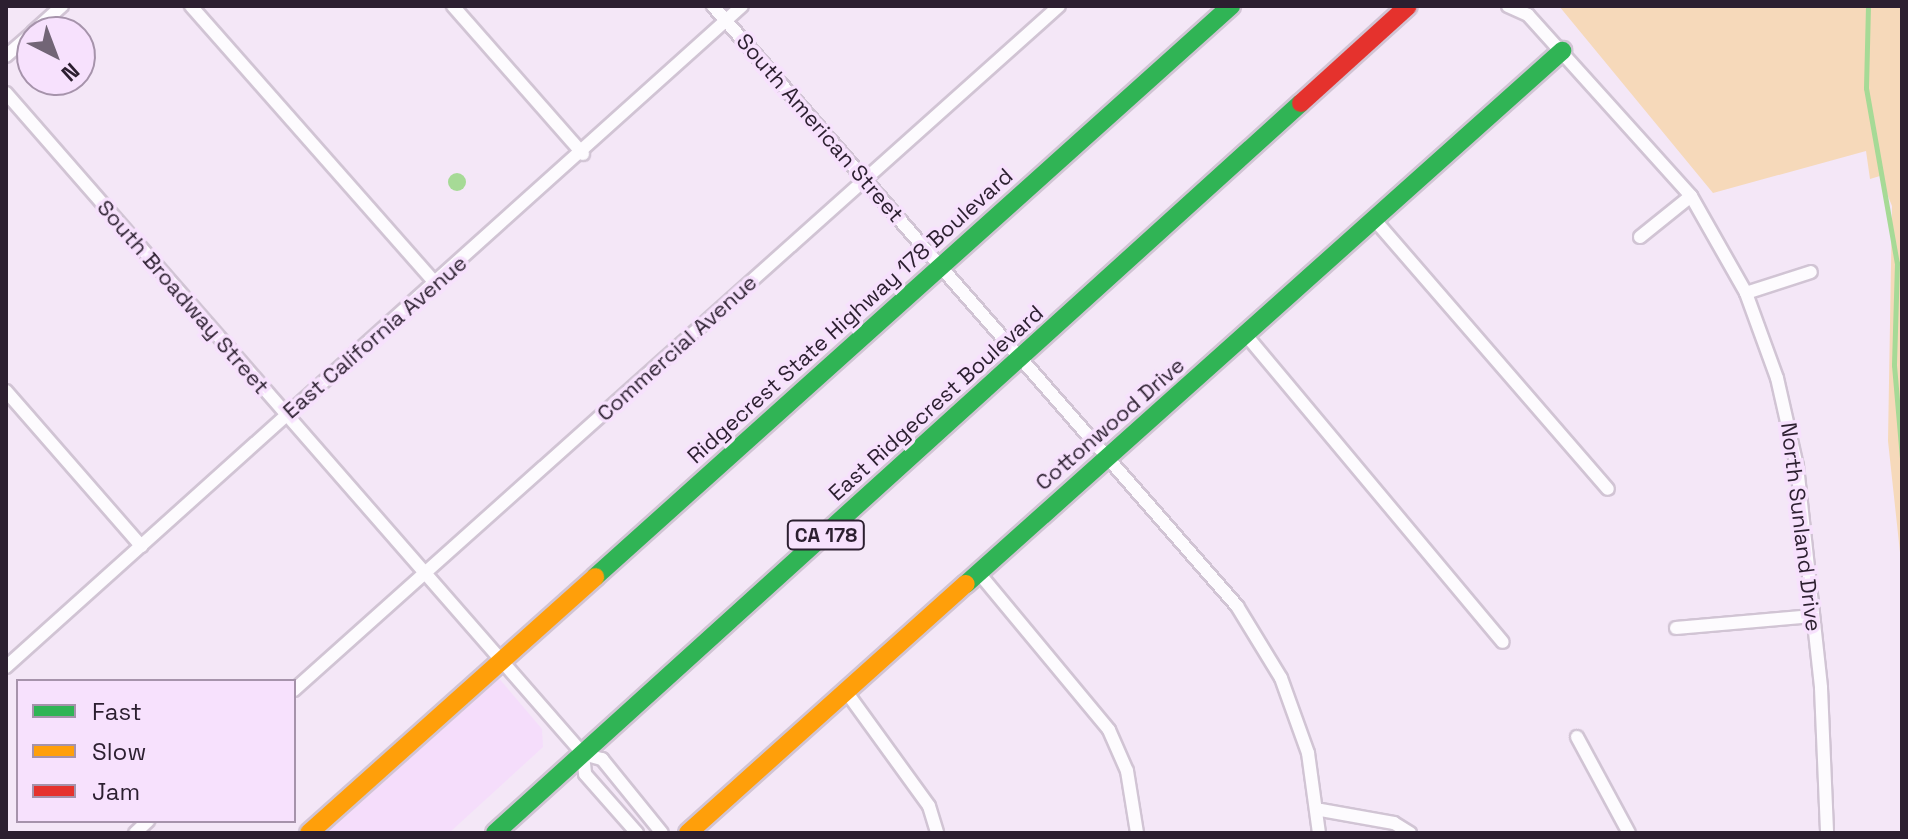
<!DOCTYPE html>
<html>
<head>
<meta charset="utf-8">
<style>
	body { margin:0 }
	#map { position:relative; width:1908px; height:839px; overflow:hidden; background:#f4e7f7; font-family:"Space Grotesk",sans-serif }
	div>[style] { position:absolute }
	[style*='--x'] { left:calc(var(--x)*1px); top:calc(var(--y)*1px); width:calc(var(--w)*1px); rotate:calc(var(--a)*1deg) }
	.built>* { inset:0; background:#f5ddfb }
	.green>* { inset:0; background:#f6d9ba }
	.water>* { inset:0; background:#a6da96 }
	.round { border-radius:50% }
	.stream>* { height:5px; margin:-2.5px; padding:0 2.5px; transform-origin:2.5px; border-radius:2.5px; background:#a6da96 }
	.roads { filter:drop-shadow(2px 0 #d1c4d4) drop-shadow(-2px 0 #d1c4d4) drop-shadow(0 2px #d1c4d4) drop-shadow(0 -2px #d1c4d4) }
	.street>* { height:12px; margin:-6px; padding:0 6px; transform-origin:6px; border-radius:6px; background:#fdfbfe }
	.fast>* { height:18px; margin:-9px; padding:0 9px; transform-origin:9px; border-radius:9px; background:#30b455 }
	.slow>* { height:18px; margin:-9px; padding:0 9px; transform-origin:9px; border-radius:9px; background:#ff9f0a }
	.jam>* { height:18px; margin:-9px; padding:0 9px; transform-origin:9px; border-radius:9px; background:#e5322d }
	span { translate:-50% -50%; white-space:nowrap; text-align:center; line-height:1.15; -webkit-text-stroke:7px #f7e1fd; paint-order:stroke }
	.shield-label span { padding:2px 6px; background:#f7e1fd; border:2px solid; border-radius:6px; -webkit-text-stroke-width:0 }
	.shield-label { font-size:20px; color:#2c1f30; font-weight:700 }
	.street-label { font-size:22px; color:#2c1f30 }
	.frame { position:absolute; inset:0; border:8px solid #2c1f30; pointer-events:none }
	.legend { position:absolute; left:16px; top:679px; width:280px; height:144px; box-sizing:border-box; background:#f7e1fd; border:2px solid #a693ab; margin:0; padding:10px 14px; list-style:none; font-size:24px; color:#2c1f30 }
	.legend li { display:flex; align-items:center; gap:16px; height:40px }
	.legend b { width:40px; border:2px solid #a693ab }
	.north { position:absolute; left:16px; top:16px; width:80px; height:80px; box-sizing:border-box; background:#f7e1fd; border:2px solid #a693ab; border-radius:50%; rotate:138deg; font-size:22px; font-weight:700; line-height:32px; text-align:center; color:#2c1f30 }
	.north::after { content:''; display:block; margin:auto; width:28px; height:36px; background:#726576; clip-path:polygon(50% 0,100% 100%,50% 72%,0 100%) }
</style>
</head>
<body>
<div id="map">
	<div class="built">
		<i style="clip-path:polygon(497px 676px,542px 729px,543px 747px,449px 833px,319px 833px)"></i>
	</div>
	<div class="green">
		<i style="clip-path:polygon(1559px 6px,1902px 6px,1902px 571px,1888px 441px,1892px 206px,1880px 176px,1870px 179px,1866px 151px,1713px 193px)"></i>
	</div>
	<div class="water">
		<i class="round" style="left:448px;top:173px;width:18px;height:18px"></i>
	</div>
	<div class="stream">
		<i style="--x:1868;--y:6;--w:82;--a:91.4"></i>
		<i style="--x:1866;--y:88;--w:178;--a:80"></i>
		<i style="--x:1897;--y:263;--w:102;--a:91.7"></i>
		<i style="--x:1894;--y:365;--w:93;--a:85.1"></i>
	</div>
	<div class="roads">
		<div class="street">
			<i style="--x:191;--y:6;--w:371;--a:48.6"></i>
			<i style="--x:453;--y:6;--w:197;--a:48.7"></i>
			<i style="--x:713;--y:6;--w:797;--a:48.87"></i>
			<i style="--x:1237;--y:606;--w:84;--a:58.6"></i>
			<i style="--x:1281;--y:678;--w:80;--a:70.2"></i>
			<i style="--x:1308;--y:753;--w:81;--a:82.2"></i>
			<i style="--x:1508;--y:6;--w:22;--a:24"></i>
			<i style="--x:1528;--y:15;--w:244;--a:48"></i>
			<i style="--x:1691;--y:196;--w:112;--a:60.4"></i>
			<i style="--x:1746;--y:293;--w:90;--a:70"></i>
			<i style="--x:1777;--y:378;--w:90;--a:77.2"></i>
			<i style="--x:1797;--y:466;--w:223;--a:83.8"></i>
			<i style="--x:1821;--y:688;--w:145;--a:87.6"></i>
			<i style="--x:33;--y:32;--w:39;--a:-42"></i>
			<i style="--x:6;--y:56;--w:35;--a:-41"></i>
			<i style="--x:6;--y:93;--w:877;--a:48.88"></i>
			<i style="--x:583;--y:754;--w:20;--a:15"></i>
			<i style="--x:602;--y:759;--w:95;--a:51"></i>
			<i style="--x:1374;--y:219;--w:357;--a:49.1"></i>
			<i style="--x:1640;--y:237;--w:65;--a:-38.8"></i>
			<i style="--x:1746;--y:293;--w:68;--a:-17.9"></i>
			<i style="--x:1246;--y:335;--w:400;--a:50.1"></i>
			<i style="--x:6;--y:391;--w:206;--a:48.9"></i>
			<i style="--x:978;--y:572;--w:205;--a:50.3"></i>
			<i style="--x:1109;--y:730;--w:45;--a:66.3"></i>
			<i style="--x:1127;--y:771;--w:63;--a:80.8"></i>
			<i style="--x:1676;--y:628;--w:137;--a:-5"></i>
			<i style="--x:6;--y:667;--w:989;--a:-41.93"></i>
			<i style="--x:294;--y:690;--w:1026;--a:-41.8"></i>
			<i style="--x:845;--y:690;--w:143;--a:54.1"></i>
			<i style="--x:929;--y:806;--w:28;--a:73"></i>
			<i style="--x:1577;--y:737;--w:109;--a:61.6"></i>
			<i style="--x:583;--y:754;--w:20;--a:84"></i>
			<i style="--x:585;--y:774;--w:79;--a:48.6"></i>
			<i style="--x:1321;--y:810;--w:74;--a:10.1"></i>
			<i style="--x:1394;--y:823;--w:19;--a:32"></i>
			<i style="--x:135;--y:833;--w:18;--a:-43"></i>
		</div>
		<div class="fast">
			<i style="--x:595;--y:577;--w:855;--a:-41.92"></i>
			<i style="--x:966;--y:584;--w:800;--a:-41.81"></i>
			<i style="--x:495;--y:833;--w:1087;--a:-42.17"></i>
		</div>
		<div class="slow">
			<i style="--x:309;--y:833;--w:384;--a:-41.8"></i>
			<i style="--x:688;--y:833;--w:373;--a:-41.9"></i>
		</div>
		<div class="jam">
			<i style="--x:1301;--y:103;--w:144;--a:-42.2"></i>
		</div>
	</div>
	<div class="shield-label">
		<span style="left:826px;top:535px">CA 178</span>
	</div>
	<div class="street-label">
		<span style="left:820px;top:128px;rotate:49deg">South American Street</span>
		<span style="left:183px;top:297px;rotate:49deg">South Broadway Street</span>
		<span style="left:850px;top:316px;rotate:-42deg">Ridgecrest State Highway 178 Boulevard</span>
		<span style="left:375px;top:337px;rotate:-41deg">East California Avenue</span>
		<span style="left:677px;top:348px;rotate:-42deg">Commercial Avenue</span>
		<span style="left:936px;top:403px;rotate:-42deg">East Ridgecrest Boulevard</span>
		<span style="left:1110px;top:424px;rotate:-41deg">Cottonwood Drive</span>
		<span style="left:1801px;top:527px;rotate:83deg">North Sunland Drive</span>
	</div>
	<div class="frame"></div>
	<ul class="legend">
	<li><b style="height:10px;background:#30b455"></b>Fast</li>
	<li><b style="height:10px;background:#ff9f0a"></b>Slow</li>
	<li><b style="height:10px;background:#e5322d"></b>Jam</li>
	</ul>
	<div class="north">N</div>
</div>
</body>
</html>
